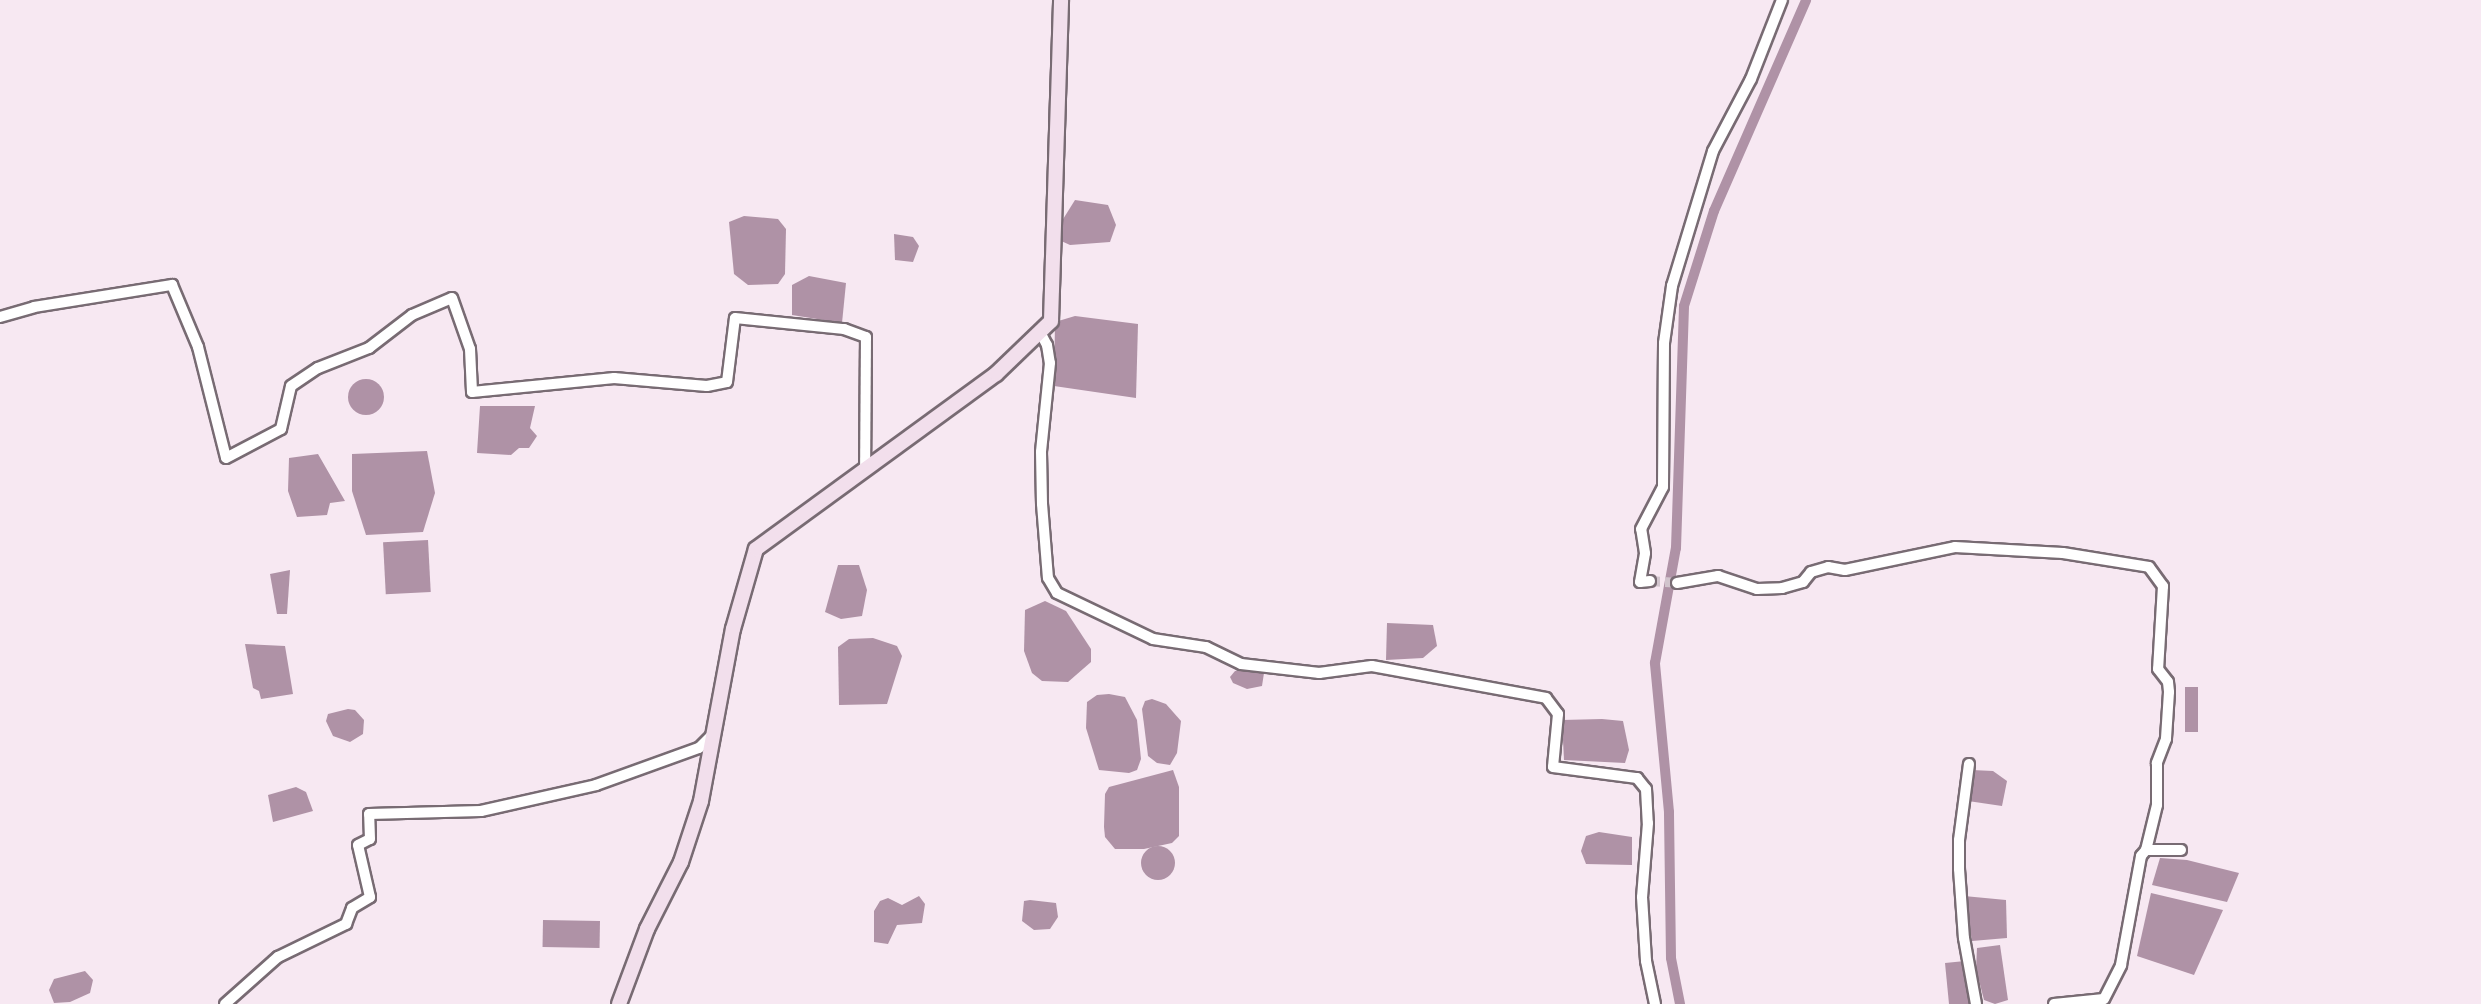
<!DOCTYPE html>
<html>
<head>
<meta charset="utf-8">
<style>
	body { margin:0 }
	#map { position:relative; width:2481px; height:1004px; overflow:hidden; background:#f7e8f2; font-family:"PT Serif",serif }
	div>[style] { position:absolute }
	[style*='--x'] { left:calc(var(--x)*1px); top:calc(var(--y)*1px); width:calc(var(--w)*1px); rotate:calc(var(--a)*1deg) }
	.water>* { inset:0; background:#af92a6; transform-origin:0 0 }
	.round { border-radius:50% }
	.canal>* { height:10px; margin:-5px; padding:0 5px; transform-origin:5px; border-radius:5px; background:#af92a6 }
	.street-tunnel>* { height:10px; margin-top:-5px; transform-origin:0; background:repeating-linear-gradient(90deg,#d1c4cd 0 10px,transparent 0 15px) }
	.roads { filter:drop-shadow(2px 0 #786b73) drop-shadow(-2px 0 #786b73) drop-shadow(0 2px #786b73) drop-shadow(0 -2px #786b73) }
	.street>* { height:10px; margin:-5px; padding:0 5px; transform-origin:5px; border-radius:5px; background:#fff }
	.secondary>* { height:14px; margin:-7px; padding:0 7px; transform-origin:7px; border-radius:7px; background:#f2dfec }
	span { translate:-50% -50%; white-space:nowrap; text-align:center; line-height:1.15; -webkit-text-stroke:8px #f7e8f2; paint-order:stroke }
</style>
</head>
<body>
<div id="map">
	<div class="water">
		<i style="clip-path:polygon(1075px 200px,1108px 205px,1116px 225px,1110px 242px,1070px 245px,1059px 240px,1060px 224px)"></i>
		<i style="clip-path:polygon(744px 216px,778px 219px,786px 229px,785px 274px,778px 284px,748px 285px,734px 274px,729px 222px)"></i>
		<i style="clip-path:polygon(894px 234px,913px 237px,919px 246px,913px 262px,895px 260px)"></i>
		<i style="clip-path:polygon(809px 276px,846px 283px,842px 323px,792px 315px,792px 285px)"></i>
		<i style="clip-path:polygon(1075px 316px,1138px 324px,1136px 398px,1054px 386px,1055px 322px)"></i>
		<i class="round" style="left:348px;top:379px;width:36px;height:36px"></i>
		<i style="clip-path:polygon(480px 406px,535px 406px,530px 428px,537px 436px,529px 448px,519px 448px,511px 455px,477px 453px)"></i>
		<i style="clip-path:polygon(427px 451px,435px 493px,423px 532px,366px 535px,352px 491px,352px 454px)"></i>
		<i style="clip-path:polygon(318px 454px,345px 501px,330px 503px,327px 515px,297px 517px,288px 491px,289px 458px)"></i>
		<i style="left:428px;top:540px;width:52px;height:45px;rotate:87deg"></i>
		<i style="clip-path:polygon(838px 565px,859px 565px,867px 590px,862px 616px,841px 619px,825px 612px)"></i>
		<i style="clip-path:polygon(290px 570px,287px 614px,277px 614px,270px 574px)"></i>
		<i style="clip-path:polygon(1045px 601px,1066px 611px,1091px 649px,1091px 662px,1068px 682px,1042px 681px,1032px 673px,1024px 651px,1025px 610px)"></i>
		<i style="clip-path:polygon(1387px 623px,1433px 625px,1437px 646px,1423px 658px,1386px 660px)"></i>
		<i style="clip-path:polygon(873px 638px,897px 646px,902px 656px,887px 704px,839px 705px,838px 647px,849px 639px)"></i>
		<i style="clip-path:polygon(245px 644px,285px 646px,293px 694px,261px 699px,259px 691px,253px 688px)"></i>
		<i style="clip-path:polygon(1247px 669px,1264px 673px,1262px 686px,1247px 689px,1233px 683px,1230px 677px,1235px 671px)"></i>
		<i style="left:2185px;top:687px;width:13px;height:45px"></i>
		<i style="clip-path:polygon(1109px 694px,1125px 697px,1137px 720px,1141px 759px,1137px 770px,1129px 773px,1099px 770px,1086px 728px,1087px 702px,1097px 695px)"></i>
		<i style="clip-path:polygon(1152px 699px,1166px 704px,1181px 721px,1177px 753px,1170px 765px,1157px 763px,1148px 756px,1142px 709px,1145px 701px)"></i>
		<i style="clip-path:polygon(348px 709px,355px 710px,364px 720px,363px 734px,350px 742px,333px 736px,326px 721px,328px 714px)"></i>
		<i style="clip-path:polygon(1602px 719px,1623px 721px,1629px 750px,1625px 763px,1564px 760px,1562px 720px)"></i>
		<i style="clip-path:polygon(1173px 770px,1179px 787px,1179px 836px,1172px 843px,1144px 849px,1115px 849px,1105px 837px,1104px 827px,1105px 794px,1109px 787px)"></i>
		<i style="clip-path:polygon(1972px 770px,1993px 771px,2007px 781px,2002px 806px,1968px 801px)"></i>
		<i style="clip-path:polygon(296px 787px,306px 792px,313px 811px,273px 822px,268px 795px)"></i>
		<i style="clip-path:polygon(1599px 832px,1632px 837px,1632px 865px,1586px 864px,1581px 851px,1586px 836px)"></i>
		<i class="round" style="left:1141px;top:846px;width:34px;height:34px"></i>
		<i style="clip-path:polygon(2160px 858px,2187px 860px,2239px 873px,2227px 902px,2152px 885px)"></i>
		<i style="clip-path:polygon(2151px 893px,2223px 910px,2194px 975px,2137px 956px)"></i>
		<i style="clip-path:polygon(919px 896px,925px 904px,922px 923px,897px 925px,888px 944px,874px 942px,874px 911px,880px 901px,888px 898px,902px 905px)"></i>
		<i style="clip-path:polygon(1964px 896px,2006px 900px,2007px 938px,1972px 941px)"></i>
		<i style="clip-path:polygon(1030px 900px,1056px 903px,1058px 917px,1050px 929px,1034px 930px,1022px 921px,1024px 901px)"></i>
		<i style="left:543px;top:920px;width:57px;height:27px;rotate:1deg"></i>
		<i style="clip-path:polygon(2000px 945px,2008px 1000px,1995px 1004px,1984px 1000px,1976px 969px,1977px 948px)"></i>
		<i style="clip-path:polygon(1965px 961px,1972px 1004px,1949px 1004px,1945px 963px)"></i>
		<i style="clip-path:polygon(85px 971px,93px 980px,90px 993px,70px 1002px,54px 1003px,49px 990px,54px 979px)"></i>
	</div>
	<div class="canal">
		<i style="--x:1680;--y:1004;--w:47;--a:-101.1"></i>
		<i style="--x:1671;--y:958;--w:146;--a:-90.8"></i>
		<i style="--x:1669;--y:812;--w:150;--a:-95.4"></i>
		<i style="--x:1655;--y:663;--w:117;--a:-79.7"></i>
		<i style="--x:1676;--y:548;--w:242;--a:-88.1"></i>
		<i style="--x:1684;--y:306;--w:100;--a:-72.5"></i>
		<i style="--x:1714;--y:211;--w:230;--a:-66.4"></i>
	</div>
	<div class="street-tunnel">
		<i style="--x:1650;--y:581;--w:27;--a:4"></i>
	</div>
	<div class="roads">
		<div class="street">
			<i style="--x:0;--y:317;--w:35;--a:-16"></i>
			<i style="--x:34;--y:307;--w:140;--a:-9.1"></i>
			<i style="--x:172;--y:285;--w:67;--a:67.2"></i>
			<i style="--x:198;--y:347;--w:114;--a:75.8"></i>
			<i style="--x:226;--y:458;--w:62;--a:-27.8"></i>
			<i style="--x:281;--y:429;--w:44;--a:-76.9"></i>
			<i style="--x:291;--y:386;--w:32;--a:-34"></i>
			<i style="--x:318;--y:368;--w:55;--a:-21.4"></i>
			<i style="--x:369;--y:348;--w:54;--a:-37.5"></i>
			<i style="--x:412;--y:315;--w:43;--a:-23"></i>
			<i style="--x:452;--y:298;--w:54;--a:70.6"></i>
			<i style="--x:470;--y:349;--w:43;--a:87.3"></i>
			<i style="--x:472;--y:392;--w:143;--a:-5.6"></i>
			<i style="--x:614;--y:378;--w:93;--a:4.9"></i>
			<i style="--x:707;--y:386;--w:20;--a:-11"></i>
			<i style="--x:727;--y:382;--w:64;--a:-82.9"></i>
			<i style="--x:735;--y:318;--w:110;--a:5.8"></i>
			<i style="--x:844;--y:329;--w:23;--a:20"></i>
			<i style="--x:866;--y:337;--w:129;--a:90.4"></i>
			<i style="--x:1040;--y:332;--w:15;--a:62"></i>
			<i style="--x:1047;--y:345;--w:18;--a:81"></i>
			<i style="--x:1050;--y:363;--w:89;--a:95.8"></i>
			<i style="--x:1041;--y:452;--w:52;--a:88.9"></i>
			<i style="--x:1042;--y:504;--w:74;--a:85.4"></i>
			<i style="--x:1048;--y:578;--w:17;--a:59"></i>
			<i style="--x:1057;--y:593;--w:106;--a:25.6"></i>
			<i style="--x:1153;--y:639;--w:54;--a:8.6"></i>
			<i style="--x:1206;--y:647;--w:39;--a:26"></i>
			<i style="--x:1241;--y:664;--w:79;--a:6.6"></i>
			<i style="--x:1319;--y:673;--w:53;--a:-7.5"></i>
			<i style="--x:1372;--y:666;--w:177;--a:10.4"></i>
			<i style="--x:1546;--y:698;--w:20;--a:53"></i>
			<i style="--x:1558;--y:714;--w:53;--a:95.4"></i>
			<i style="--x:1553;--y:767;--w:85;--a:7.5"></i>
			<i style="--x:1637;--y:778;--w:14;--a:51"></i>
			<i style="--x:1646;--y:789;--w:34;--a:87"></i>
			<i style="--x:1648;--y:823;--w:74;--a:94.6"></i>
			<i style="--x:1642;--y:897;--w:64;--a:86.4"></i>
			<i style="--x:1646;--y:961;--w:44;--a:78.2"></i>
			<i style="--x:1650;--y:581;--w:10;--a:174"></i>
			<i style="--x:1640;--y:582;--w:29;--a:-80"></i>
			<i style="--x:1645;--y:553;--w:24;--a:-99"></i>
			<i style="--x:1641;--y:529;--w:47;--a:-62.4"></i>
			<i style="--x:1663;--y:487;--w:144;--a:-89.6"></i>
			<i style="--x:1664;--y:343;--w:58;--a:-82"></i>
			<i style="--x:1672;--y:286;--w:141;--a:-73.1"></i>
			<i style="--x:1713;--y:151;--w:81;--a:-62.2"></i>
			<i style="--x:1751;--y:79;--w:85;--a:-68.6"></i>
			<i style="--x:1677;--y:583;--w:42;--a:-9.7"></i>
			<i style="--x:1718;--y:576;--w:41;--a:18.4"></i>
			<i style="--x:1757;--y:589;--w:25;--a:-2"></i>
			<i style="--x:1782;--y:588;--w:22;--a:-16"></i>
			<i style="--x:1803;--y:582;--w:13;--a:-51"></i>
			<i style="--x:1811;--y:572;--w:18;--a:-16"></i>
			<i style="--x:1828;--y:567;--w:17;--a:10"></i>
			<i style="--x:1845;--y:570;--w:112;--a:-11.8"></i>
			<i style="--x:1955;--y:547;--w:108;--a:3.2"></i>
			<i style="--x:2063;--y:553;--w:87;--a:9.2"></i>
			<i style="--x:2149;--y:567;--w:24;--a:54"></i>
			<i style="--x:2163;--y:586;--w:83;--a:93.4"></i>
			<i style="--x:2158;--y:669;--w:16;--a:52"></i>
			<i style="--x:2168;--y:682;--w:10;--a:84"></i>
			<i style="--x:2169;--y:692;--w:47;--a:93.7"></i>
			<i style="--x:2166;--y:739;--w:26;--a:111"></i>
			<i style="--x:2157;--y:763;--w:42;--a:90"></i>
			<i style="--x:2157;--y:805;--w:46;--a:103.7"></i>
			<i style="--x:1969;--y:764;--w:77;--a:97.5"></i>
			<i style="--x:1959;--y:840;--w:29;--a:90"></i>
			<i style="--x:1959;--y:869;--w:69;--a:85.9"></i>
			<i style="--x:1964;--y:938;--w:67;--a:79.7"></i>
			<i style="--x:225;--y:1004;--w:71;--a:-41.6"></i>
			<i style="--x:278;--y:957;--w:76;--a:-25.9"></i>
			<i style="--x:346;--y:924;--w:17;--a:-69"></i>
			<i style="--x:352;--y:908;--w:21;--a:-31"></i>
			<i style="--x:370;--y:897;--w:53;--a:-103"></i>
			<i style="--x:358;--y:845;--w:13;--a:-27"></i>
			<i style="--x:370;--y:839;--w:25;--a:-92"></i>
			<i style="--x:369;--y:814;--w:112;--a:-1.5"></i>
			<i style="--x:481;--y:811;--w:118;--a:-12.7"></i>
			<i style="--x:596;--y:785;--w:109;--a:-19.8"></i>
			<i style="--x:699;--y:748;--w:18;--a:-45"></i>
			<i style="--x:2054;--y:1004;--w:50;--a:-5.7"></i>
			<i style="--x:2104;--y:999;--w:38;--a:-63"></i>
			<i style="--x:2121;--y:965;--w:111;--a:-79.6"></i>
			<i style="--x:2141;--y:856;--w:8;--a:-50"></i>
			<i style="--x:2146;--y:850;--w:35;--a:0"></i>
		</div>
		<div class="secondary">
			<i style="--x:619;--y:1004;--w:80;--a:-69.5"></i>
			<i style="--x:647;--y:929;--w:75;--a:-63.1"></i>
			<i style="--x:681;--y:862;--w:64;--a:-71.8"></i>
			<i style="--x:701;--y:801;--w:175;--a:-79.5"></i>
			<i style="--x:733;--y:629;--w:83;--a:-74"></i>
			<i style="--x:756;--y:549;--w:297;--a:-36.1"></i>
			<i style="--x:996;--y:374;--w:76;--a:-43.9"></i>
			<i style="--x:1051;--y:321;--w:321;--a:-88.2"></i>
		</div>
	</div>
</div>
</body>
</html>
